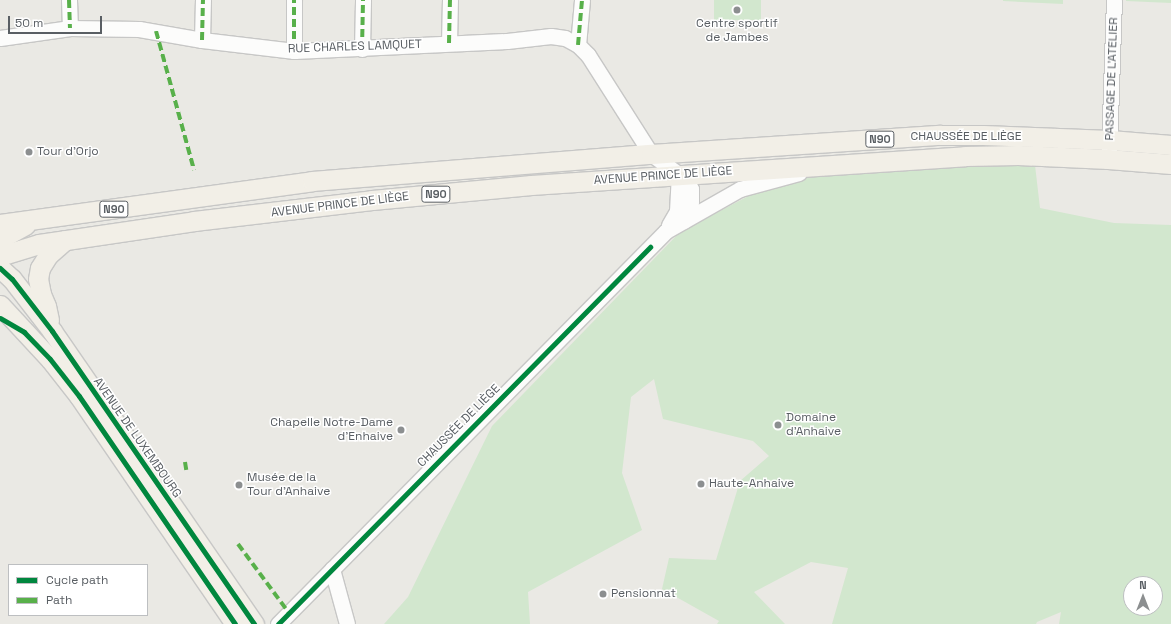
<!DOCTYPE html>
<html>
<head>
<meta charset="utf-8">
<style>
	body { margin:0 }
	#map { position:relative; width:1171px; height:624px; overflow:hidden; background:#eae9e4; font-family:"Space Grotesk",sans-serif }
	div>[style] { position:absolute }
	[style*='--x'] { left:calc(var(--x)*1px); top:calc(var(--y)*1px); width:calc(var(--w)*1px); rotate:calc(var(--a)*1deg) }
	.green>* { inset:0; background:#d2e7ce; transform-origin:0 0 }
	.roads { filter:drop-shadow(1px 0 #c7c7c6) drop-shadow(-1px 0 #c7c7c6) drop-shadow(0 1px #c7c7c6) drop-shadow(0 -1px #c7c7c6) }
	.minor>* { height:15px; margin:-7.5px; padding:0 7.5px; transform-origin:7.5px; border-radius:7.5px; background:#fcfcfb }
	.major>* { height:19px; margin:-9.5px; padding:0 9.5px; transform-origin:9.5px; border-radius:9.5px; background:#f2efe7 }
	.quiet>* { height:4px; margin-top:-2px; transform-origin:0; background:repeating-linear-gradient(90deg,#58b04a 0 8px,transparent 0 12px) }
	.cycleway>* { height:5px; margin:-2.5px; padding:0 2.5px; transform-origin:2.5px; border-radius:2.5px; background:#00873e }
	.dots>* { width:11px; height:11px; translate:-50% -50%; box-sizing:border-box; border:2px solid #fff; border-radius:50% }
	span { translate:-50% -50%; white-space:nowrap; text-align:center; line-height:1.15; -webkit-text-stroke:3px #fff; paint-order:stroke }
	.shield-label span { padding:1px 3px; background:#fff; border:1px solid; border-radius:3px; -webkit-text-stroke-width:0 }
	.shield-label { font-size:11px; color:#595e63; font-weight:700 }
	.poi-label { font-size:12px; color:#595e63 }
	.left { translate:0 -50%; text-align:left }
	.right { translate:-100% -50%; text-align:right }
	.street-label { font-size:12px; color:#595e63 }
	.legend { position:absolute; left:8px; top:564px; width:140px; height:52px; box-sizing:border-box; background:#fff; border:1px solid #bdbfc1; margin:0; padding:5px 7px; list-style:none; font-size:12px; color:#595e63 }
	.legend li { display:flex; align-items:center; gap:8px; height:20px }
	.legend b { width:20px; border:1px solid #bdbfc1 }
	.north { position:absolute; left:1123px; top:576px; width:40px; height:40px; box-sizing:border-box; background:#fff; border:1px solid #bdbfc1; border-radius:50%; rotate:0deg; font-size:11px; font-weight:700; line-height:16px; text-align:center; color:#595e63 }
	.north::after { content:''; display:block; margin:auto; width:14px; height:18px; background:#8c8f90; clip-path:polygon(50% 0,100% 100%,50% 72%,0 100%) }
	.scale { position:absolute; left:8px; top:16px; width:94px; height:18px; box-sizing:border-box; border:2px solid #595e63; border-top:0; padding-left:5px; font-size:12px; line-height:14px; white-space:nowrap; color:#595e63; -webkit-text-stroke:3px #fff; paint-order:stroke }
</style>
</head>
<body>
<div id="map">
	<div class="green">
		<i style="left:714px;top:0;width:47px;height:20px"></i>
		<i style="clip-path:polygon(1003px 0,1063px 0,1063px 4px,1003px 1px)"></i>
		<i style="clip-path:polygon(1126px 0,1171px 0,1171px 3px,1126px 1px)"></i>
		<i style="clip-path:polygon(evenodd,1035px 165px,1040px 208px,1114px 223px,1171px 225px,1171px 624px,1059px 624px,1061px 612px,1037px 622px,1036px 624px,832px 624px,848px 568px,811px 562px,754px 592px,785px 624px,717px 624px,719px 621px,662px 589px,669px 558px,716px 560px,740px 481px,769px 456px,753px 441px,663px 419px,654px 379px,631px 397px,622px 473px,642px 530px,528px 592px,530px 624px,384px 624px,408px 597px,492px 426px,680px 232px,758px 191px,832px 171px,1035px 165px,1131px 584px,1155px 584px,1155px 608px,1131px 608px,1131px 584px)"></i>
	</div>
	<div class="roads">
		<div class="minor">
			<i style="--x:69;--y:0;--w:28;--a:88"></i>
			<i style="--x:0;--y:38;--w:71;--a:-8.1"></i>
			<i style="--x:70;--y:28;--w:69;--a:0.8"></i>
			<i style="--x:139;--y:29;--w:64;--a:9.9"></i>
			<i style="--x:202;--y:40;--w:93;--a:6.8"></i>
			<i style="--x:294;--y:51;--w:213;--a:-2.7"></i>
			<i style="--x:507;--y:41;--w:44;--a:-6.5"></i>
			<i style="--x:551;--y:36;--w:14;--a:8"></i>
			<i style="--x:565;--y:38;--w:15;--a:28"></i>
			<i style="--x:578;--y:45;--w:14;--a:45"></i>
			<i style="--x:588;--y:55;--w:117;--a:57.5"></i>
			<i style="--x:651;--y:154;--w:34;--a:36"></i>
			<i style="--x:679;--y:174;--w:19;--a:51"></i>
			<i style="--x:691;--y:189;--w:13;--a:90"></i>
			<i style="--x:691;--y:202;--w:20;--a:110"></i>
			<i style="--x:202;--y:40;--w:40;--a:-88.6"></i>
			<i style="--x:449;--y:43;--w:43;--a:-88.7"></i>
			<i style="--x:578;--y:45;--w:45;--a:-84.9"></i>
			<i style="--x:362;--y:49;--w:49;--a:-88.8"></i>
			<i style="--x:294;--y:51;--w:51;--a:-90"></i>
			<i style="--x:1109;--y:150;--w:150;--a:-88.1"></i>
			<i style="--x:669;--y:225;--w:16;--a:-60"></i>
			<i style="--x:677;--y:211;--w:37;--a:-87"></i>
			<i style="--x:332;--y:569;--w:57;--a:74.7"></i>
			<i style="--x:278;--y:624;--w:552;--a:-45.37"></i>
			<i style="--x:666;--y:231;--w:85;--a:-29.6"></i>
			<i style="--x:740;--y:189;--w:61;--a:-15.2"></i>
		</div>
		<div class="major">
			<i style="--x:0;--y:224;--w:315;--a:-7.8"></i>
			<i style="--x:312;--y:181;--w:340;--a:-4.6"></i>
			<i style="--x:651;--y:154;--w:290;--a:-3.8"></i>
			<i style="--x:940;--y:135;--w:43;--a:0"></i>
			<i style="--x:983;--y:135;--w:127;--a:2.3"></i>
			<i style="--x:1110;--y:140;--w:61;--a:4.7"></i>
			<i style="--x:0;--y:239;--w:29;--a:-29"></i>
			<i style="--x:0;--y:256;--w:41;--a:-17.1"></i>
			<i style="--x:39;--y:244;--w:157;--a:-8.4"></i>
			<i style="--x:194;--y:221;--w:179;--a:-6.7"></i>
			<i style="--x:372;--y:200;--w:160;--a:-5.4"></i>
			<i style="--x:531;--y:185;--w:435;--a:-3.8"></i>
			<i style="--x:965;--y:156;--w:53;--a:-1.1"></i>
			<i style="--x:1018;--y:155;--w:90;--a:2.5"></i>
			<i style="--x:1108;--y:159;--w:63;--a:4.5"></i>
			<i style="--x:0;--y:268;--w:16;--a:43"></i>
			<i style="--x:12;--y:279;--w:66;--a:52.4"></i>
			<i style="--x:52;--y:331;--w:356;--a:55.4"></i>
			<i style="--x:0;--y:305;--w:74;--a:47.2"></i>
			<i style="--x:50;--y:359;--w:47;--a:51.9"></i>
			<i style="--x:79;--y:396;--w:276;--a:55.6"></i>
			<i style="--x:49;--y:320;--w:14;--a:-102"></i>
			<i style="--x:46;--y:306;--w:13;--a:-113"></i>
			<i style="--x:41;--y:294;--w:15;--a:-101"></i>
			<i style="--x:38;--y:279;--w:11;--a:-80"></i>
			<i style="--x:40;--y:268;--w:15;--a:-58"></i>
			<i style="--x:48;--y:255;--w:23;--a:-41"></i>
		</div>
	</div>
	<div class="quiet">
		<i style="--x:69;--y:0;--w:28;--a:88"></i>
		<i style="--x:156;--y:31;--w:144;--a:74.7"></i>
		<i style="--x:202;--y:40;--w:40;--a:-88.6"></i>
		<i style="--x:449;--y:43;--w:43;--a:-88.7"></i>
		<i style="--x:578;--y:45;--w:45;--a:-84.9"></i>
		<i style="--x:362;--y:49;--w:49;--a:-88.8"></i>
		<i style="--x:294;--y:51;--w:51;--a:-90"></i>
		<i style="--x:185;--y:462;--w:12;--a:81"></i>
		<i style="--x:238;--y:544;--w:86;--a:53.5"></i>
	</div>
	<div class="cycleway">
		<i style="--x:0;--y:268;--w:16;--a:43"></i>
		<i style="--x:12;--y:279;--w:66;--a:52.4"></i>
		<i style="--x:52;--y:331;--w:356;--a:55.4"></i>
		<i style="--x:0;--y:318;--w:28;--a:30"></i>
		<i style="--x:24;--y:332;--w:37;--a:46"></i>
		<i style="--x:50;--y:359;--w:47;--a:51.9"></i>
		<i style="--x:79;--y:396;--w:276;--a:55.6"></i>
		<i style="--x:278;--y:624;--w:530;--a:-45.38"></i>
	</div>
	<div class="dots">
		<i style="left:737px;top:10px;background:#8c8f90"></i>
		<i style="left:29px;top:152px;background:#8c8f90"></i>
		<i style="left:778px;top:425px;background:#8c8f90"></i>
		<i style="left:401px;top:430px;background:#8c8f90"></i>
		<i style="left:701px;top:484px;background:#8c8f90"></i>
		<i style="left:239px;top:485px;background:#8c8f90"></i>
		<i style="left:603px;top:594px;background:#8c8f90"></i>
	</div>
	<div class="shield-label">
		<span style="left:880px;top:139px">N90</span>
		<span style="left:436px;top:194px">N90</span>
		<span style="left:114px;top:209px">N90</span>
	</div>
	<div class="poi-label">
		<span style="left:737px;top:31px">Centre sportif<br>de Jambes</span>
		<span class="left" style="left:37px;top:152px">Tour d'Orjo</span>
		<span class="left" style="left:786px;top:425px">Domaine<br>d'Anhaive</span>
		<span class="right" style="left:393px;top:430px">Chapelle Notre-Dame<br>d'Enhaive</span>
		<span class="left" style="left:247px;top:485px">Musée de la<br>Tour d’Anhaive</span>
		<span class="left" style="left:709px;top:484px">Haute-Anhaive</span>
		<span class="left" style="left:611px;top:594px">Pensionnat</span>
	</div>
	<div class="street-label">
		<span style="left:355px;top:47px;rotate:-2deg">RUE CHARLES LAMQUET</span>
		<span style="left:1112px;top:79px;rotate:-88deg">PASSAGE DE L'ATELIER</span>
		<span style="left:966px;top:137px">CHAUSSÉE DE LIÈGE</span>
		<span style="left:663px;top:176px;rotate:-4deg">AVENUE PRINCE DE LIÈGE</span>
		<span style="left:340px;top:205px;rotate:-7deg">AVENUE PRINCE DE LIÈGE</span>
		<span style="left:459px;top:426px;rotate:-45deg">CHAUSSÉE DE LIÈGE</span>
		<span style="left:137px;top:438px;rotate:55deg">AVENUE DE LUXEMBOURG</span>
	</div>
	<ul class="legend">
	<li><b style="height:5px;background:#00873e"></b>Cycle path</li>
	<li><b style="height:5px;background:#58b04a"></b>Path</li>
	</ul>
	<div class="north">N</div>
	<div class="scale">50 m</div>
</div>
</body>
</html>
